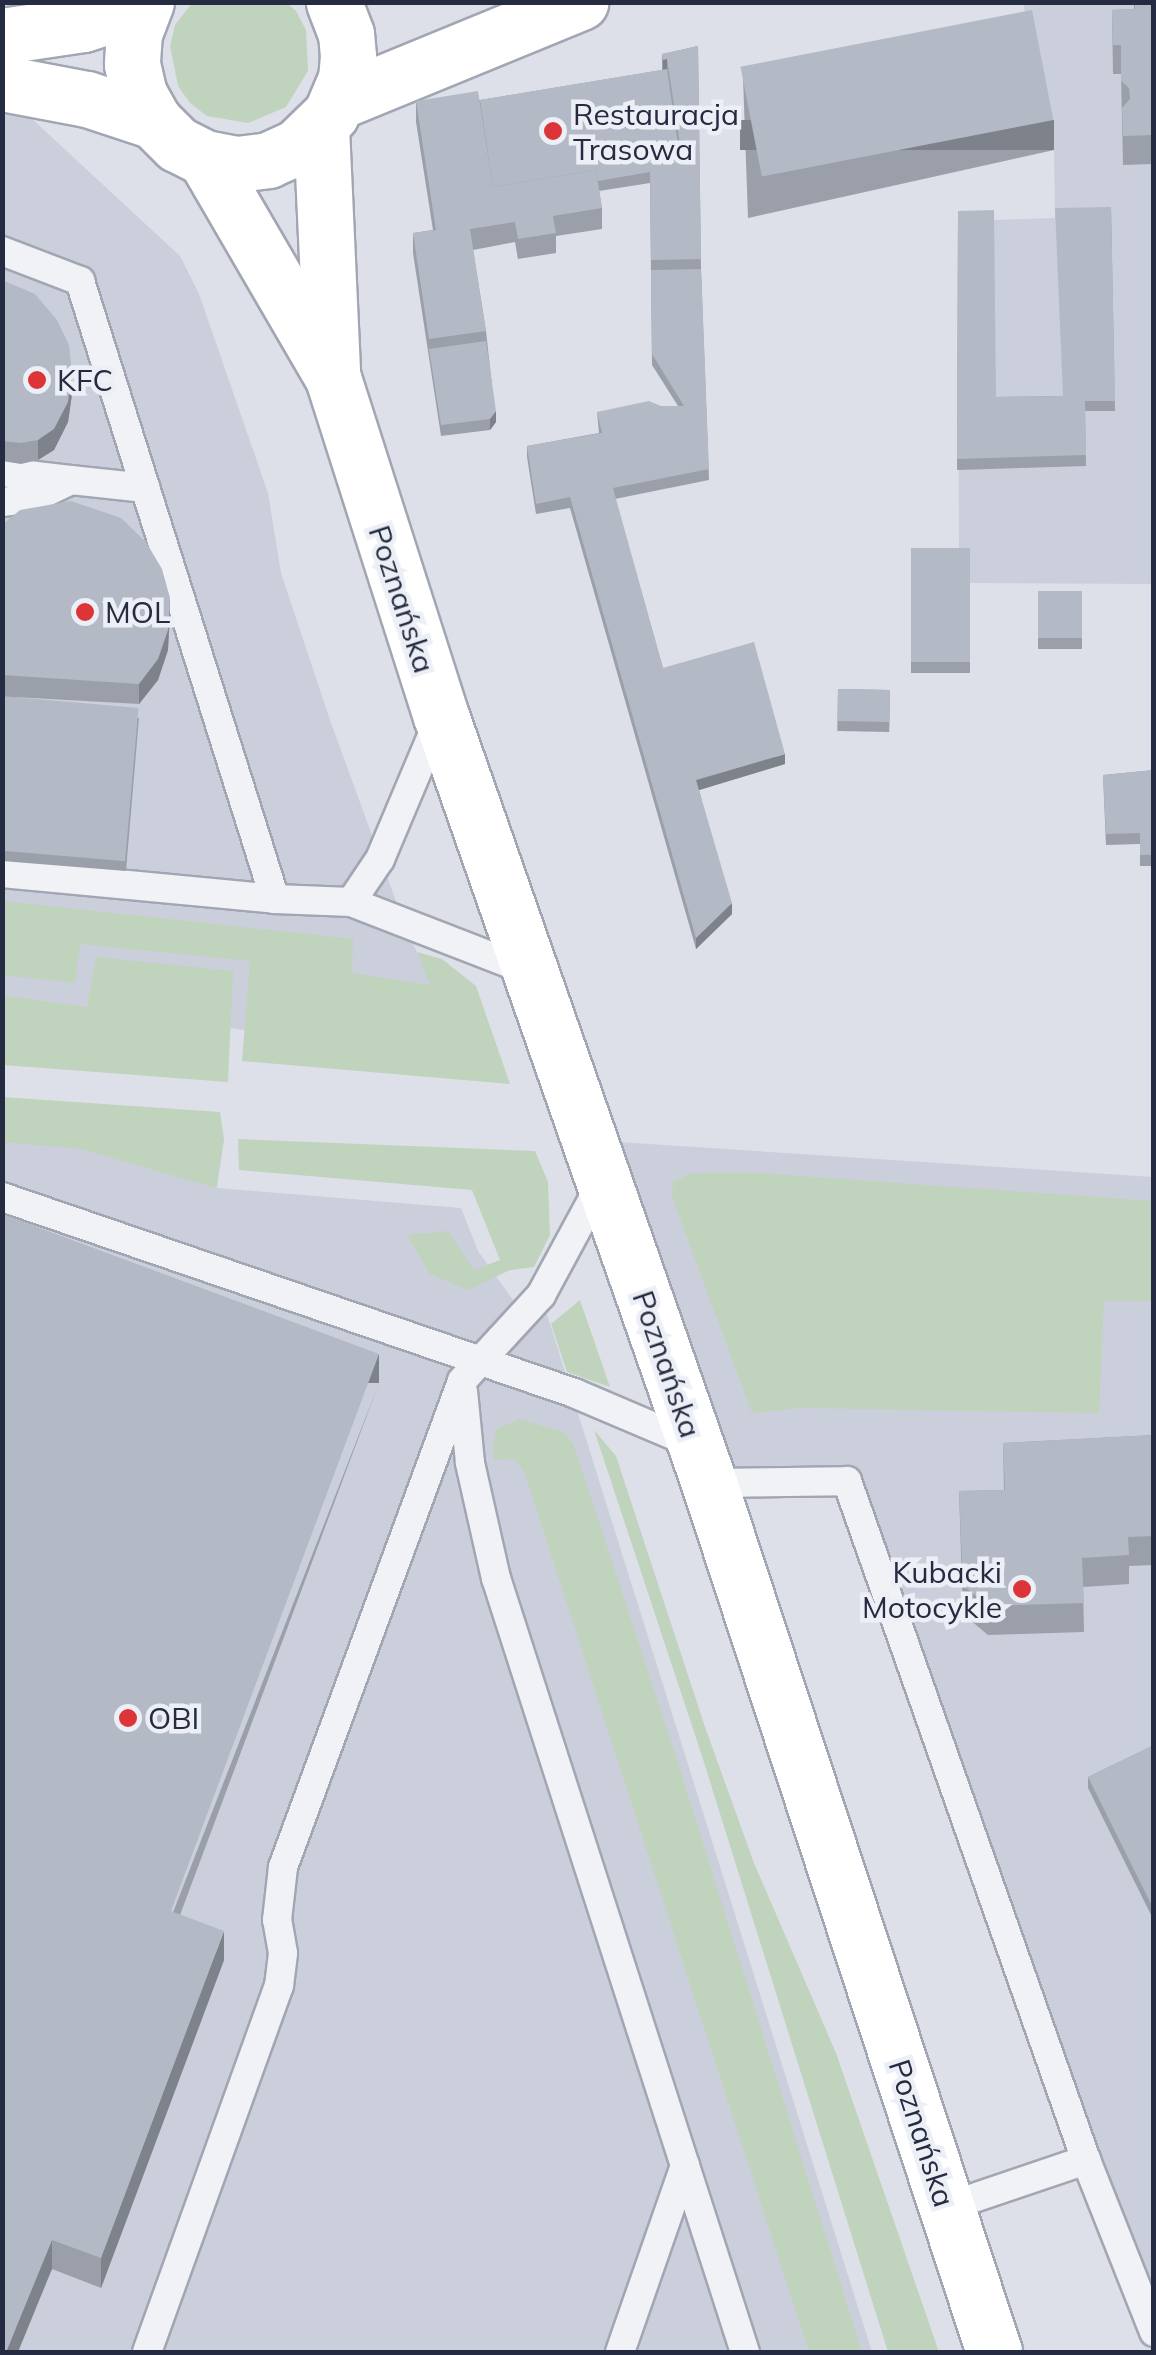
<!DOCTYPE html>
<html>
<head>
<meta charset="utf-8">
<style>
	body { margin:0 }
	#map { position:relative; width:1156px; height:2355px; overflow:hidden; background:#dde0e9; font-family:Mulish,sans-serif }
	div>[style] { position:absolute }
	[style*='--x'] { left:calc(var(--x)*1px); top:calc(var(--y)*1px); width:calc(var(--w)*1px); rotate:calc(var(--a)*1deg) }
	.built>* { inset:0; background:#cbcfdb }
	.green>* { inset:0; background:#c0d3bd }
	.roads { filter:drop-shadow(2px 0 #a2a6b3) drop-shadow(-2px 0 #a2a6b3) drop-shadow(0 2px #a2a6b3) drop-shadow(0 -2px #a2a6b3) }
	.lane>* { height:28px; margin:-14px; padding:0 14px; transform-origin:14px; border-radius:14px; background:#f0f2f6 }
	.secondary>* { height:55px; margin:-27.5px; padding:0 27.5px; transform-origin:27.5px; border-radius:27.5px; background:#fff }
	.wall>* { inset:0; background:#9b9faa; transform-origin:0 0 }
	.shaded-wall>* { inset:0; background:#7e828b; transform-origin:0 0 }
	.building>* { inset:0; background:#b4b9c6; transform-origin:0 0 }
	.dots>* { width:28px; height:28px; translate:-50% -50%; box-sizing:border-box; border:5px solid #edeff6; border-radius:50% }
	span { translate:-50% -50%; white-space:nowrap; text-align:center; line-height:1.15; -webkit-text-stroke:9px #edeff6; paint-order:stroke }
	.poi-label { font-size:30px; color:#252c41 }
	.left { translate:0 -50%; text-align:left }
	.right { translate:-100% -50%; text-align:right }
	.street-label { font-size:30px; color:#252c41 }
	.frame { position:absolute; inset:0; border:5px solid #252c41; pointer-events:none }
</style>
</head>
<body>
<div id="map">
	<div class="built">
		<i style="clip-path:polygon(1023px 3px,1153px 3px,1153px 584px,970px 583px,959px 559px,958px 221px,1055px 218px,1054px 150px)"></i>
		<i style="clip-path:polygon(2px 112px,30px 117px,180px 256px,199px 294px,268px 493px,281px 573px,330px 720px,404px 923px,465px 1062px,3px 995px)"></i>
		<i style="clip-path:polygon(3px 1132px,224px 1139px,217px 1188px,461px 1208px,478px 1251px,523px 1314px,541px 1295px,872px 2352px,3px 2352px)"></i>
		<i style="clip-path:polygon(588px 1140px,1153px 1177px,1153px 2332px,847px 1482px,709px 1483px)"></i>
	</div>
	<div class="green">
		<i style="clip-path:polygon(192px 3px,287px 3px,296px 11px,306px 30px,308px 71px,286px 107px,248px 123px,207px 116px,190px 103px,178px 86px,170px 46px,175px 25px)"></i>
		<i style="clip-path:polygon(3px 901px,353px 939px,352px 973px,430px 985px,417px 952px,442px 959px,476px 986px,510px 1084px,242px 1061px,250px 961px,80px 944px,75px 983px,3px 975px)"></i>
		<i style="clip-path:polygon(96px 957px,233px 971px,228px 1082px,3px 1065px,3px 995px,87px 1007px)"></i>
		<i style="clip-path:polygon(2px 1097px,220px 1112px,224px 1139px,216px 1188px,81px 1149px,3px 1142px)"></i>
		<i style="clip-path:polygon(238px 1139px,535px 1151px,548px 1182px,550px 1235px,534px 1267px,510px 1270px,468px 1290px,430px 1274px,407px 1235px,448px 1231px,474px 1270px,500px 1260px,472px 1190px,239px 1170px)"></i>
		<i style="clip-path:polygon(694px 1173px,760px 1173px,1153px 1201px,1153px 1301px,1104px 1301px,1099px 1413px,801px 1408px,752px 1413px,672px 1197px,673px 1181px)"></i>
		<i style="clip-path:polygon(580px 1300px,610px 1387px,567px 1372px,551px 1324px)"></i>
		<i style="clip-path:polygon(520px 1419px,563px 1432px,573px 1443px,678px 1763px,862px 2352px,809px 2352px,524px 1471px,515px 1459px,494px 1460px,492px 1447px,497px 1429px)"></i>
		<i style="clip-path:polygon(594px 1430px,616px 1456px,705px 1727px,754px 1863px,836px 2053px,939px 2352px,888px 2352px,702px 1756px)"></i>
	</div>
	<div class="roads">
		<div class="lane">
			<i style="--x:2;--y:251;--w:84;--a:21"></i>
			<i style="--x:80;--y:281;--w:648;--a:72.49"></i>
			<i style="--x:275;--y:899;--w:76;--a:2.3"></i>
			<i style="--x:351;--y:902;--w:191;--a:21.2"></i>
			<i style="--x:2;--y:472;--w:69;--a:6.6"></i>
			<i style="--x:2;--y:502;--w:32;--a:-7"></i>
			<i style="--x:34;--y:498;--w:41;--a:-25.9"></i>
			<i style="--x:71;--y:480;--w:75;--a:6.1"></i>
			<i style="--x:2;--y:873;--w:274;--a:5.4"></i>
			<i style="--x:351;--y:902;--w:52;--a:-56"></i>
			<i style="--x:380;--y:859;--w:149;--a:-67.1"></i>
			<i style="--x:2;--y:1197;--w:605;--a:18.91"></i>
			<i style="--x:574;--y:1393;--w:130;--a:23"></i>
			<i style="--x:463;--y:1391;--w:72;--a:84.4"></i>
			<i style="--x:470;--y:1463;--w:118;--a:77.3"></i>
			<i style="--x:496;--y:1578;--w:813;--a:72.17"></i>
			<i style="--x:709;--y:1483;--w:138;--a:-0.8"></i>
			<i style="--x:847;--y:1481;--w:720;--a:70.61"></i>
			<i style="--x:1086;--y:2160;--w:185;--a:68.4"></i>
			<i style="--x:947;--y:2207;--w:147;--a:-18.7"></i>
			<i style="--x:147;--y:2352;--w:389;--a:-70.2"></i>
			<i style="--x:279;--y:1986;--w:33;--a:-83"></i>
			<i style="--x:283;--y:1953;--w:34;--a:-100"></i>
			<i style="--x:277;--y:1920;--w:53;--a:-83.5"></i>
			<i style="--x:283;--y:1867;--w:518;--a:-69.78"></i>
			<i style="--x:462;--y:1381;--w:117;--a:-47.4"></i>
			<i style="--x:541;--y:1295;--w:128;--a:-61.6"></i>
			<i style="--x:620;--y:2352;--w:198;--a:-70.8"></i>
		</div>
		<div class="secondary">
			<i style="--x:146;--y:2;--w:33;--a:111"></i>
			<i style="--x:134;--y:33;--w:31;--a:94"></i>
			<i style="--x:132;--y:64;--w:31;--a:77"></i>
			<i style="--x:139;--y:94;--w:31;--a:61"></i>
			<i style="--x:154;--y:121;--w:33;--a:45"></i>
			<i style="--x:177;--y:144;--w:31;--a:27"></i>
			<i style="--x:205;--y:158;--w:33;--a:11"></i>
			<i style="--x:237;--y:164;--w:31;--a:-7"></i>
			<i style="--x:268;--y:160;--w:32;--a:-24"></i>
			<i style="--x:297;--y:147;--w:47;--a:-44.1"></i>
			<i style="--x:331;--y:114;--w:38;--a:-67"></i>
			<i style="--x:346;--y:79;--w:23;--a:-85"></i>
			<i style="--x:348;--y:56;--w:22;--a:-95"></i>
			<i style="--x:346;--y:34;--w:34;--a:-111"></i>
			<i style="--x:2;--y:36;--w:82;--a:-8.4"></i>
			<i style="--x:83;--y:24;--w:65;--a:-17.9"></i>
			<i style="--x:2;--y:83;--w:86;--a:10.7"></i>
			<i style="--x:87;--y:99;--w:71;--a:18.2"></i>
			<i style="--x:339;--y:101;--w:261;--a:-22.3"></i>
			<i style="--x:321;--y:127;--w:243;--a:87.4"></i>
			<i style="--x:205;--y:158;--w:255;--a:59.8"></i>
			<i style="--x:333;--y:378;--w:355;--a:72.3"></i>
			<i style="--x:441;--y:716;--w:812;--a:70.74"></i>
			<i style="--x:709;--y:1483;--w:915;--a:71.84"></i>
		</div>
	</div>
	<div class="wall">
		<i style="clip-path:polygon(1134px 2px,1154px 2px,1154px 226px,1153px 164px,1123px 165px,1121px 74px,1113px 74px,1112px 10px,1134px 9px)"></i>
		<i style="clip-path:polygon(698px 46px,701px 269px,709px 480px,615px 499px,663px 668px,785px 764px,699px 790px,732px 914px,696px 949px,570px 508px,536px 514px,527px 457px,527px 446px,599px 433px,597px 412px,678px 406px,652px 365px,650px 183px,599px 191px,602px 208px,602px 229px,556px 236px,556px 253px,518px 259px,515px 242px,473px 250px,486px 331px,496px 422px,490px 430px,441px 436px,413px 253px,413px 233px,433px 230px,416px 122px,416px 101px,480px 100px,662px 70px,662px 54px)"></i>
		<i style="clip-path:polygon(743px 77px,1054px 150px,748px 218px)"></i>
		<i style="clip-path:polygon(1111px 207px,1115px 411px,1085px 411px,1086px 466px,957px 470px,958px 211px,996px 397px,1063px 396px)"></i>
		<i style="clip-path:polygon(2px 280px,72px 394px,68px 422px,54px 450px,38px 460px,21px 464px,2px 461px)"></i>
		<i style="clip-path:polygon(2px 525px,170px 619px,168px 650px,158px 680px,139px 704px,14px 697px,139px 718px,126px 871px,2px 861px)"></i>
		<i style="left:911px;top:548px;width:59px;height:125px"></i>
		<i style="left:1038px;top:591px;width:44px;height:58px"></i>
		<i style="left:838px;top:689px;width:52px;height:42px;rotate:1deg"></i>
		<i style="clip-path:polygon(1154px 770px,1154px 866px,1140px 866px,1140px 844px,1106px 845px,1103px 775px)"></i>
		<i style="clip-path:polygon(379px 1383px,180px 1915px,224px 1960px,101px 2288px,52px 2269px,2px 2352px)"></i>
		<i style="clip-path:polygon(1154px 1435px,1154px 1565px,1129px 1566px,1129px 1584px,1083px 1587px,1084px 1632px,988px 1635px,963px 1614px,959px 1491px,1004px 1490px,1003px 1443px)"></i>
		<i style="clip-path:polygon(1154px 1745px,1154px 1921px,1088px 1788px,1088px 1777px)"></i>
	</div>
	<div class="shaded-wall">
		<i style="left:667px;top:59px;width:21px;height:4px;rotate:90deg"></i>
		<i style="left:1054px;top:120px;width:30px;height:314px;rotate:90deg"></i>
		<i style="clip-path:polygon(72px 373px,72px 394px,68px 422px,54px 450px,38px 460px,38px 440px)"></i>
		<i style="clip-path:polygon(496px 411px,496px 422px,490px 430px,490px 419px)"></i>
		<i style="clip-path:polygon(170px 598px,168px 650px,158px 680px,139px 704px,139px 684px)"></i>
		<i style="clip-path:polygon(785px 754px,785px 764px,696px 791px,696px 780px)"></i>
		<i style="clip-path:polygon(732px 903px,732px 914px,696px 949px,696px 938px)"></i>
		<i style="left:379px;top:1354px;width:29px;height:595px;rotate:90deg"></i>
		<i style="clip-path:polygon(224px 1931px,224px 1960px,101px 2288px,101px 2258px)"></i>
		<i style="clip-path:polygon(52px 2240px,52px 2269px,18px 2352px,6px 2352px)"></i>
	</div>
	<div class="building">
		<i style="clip-path:polygon(1135px 2px,1154px 2px,1154px 135px,1123px 136px,1122px 108px,1130px 99px,1129px 88px,1121px 81px,1121px 45px,1113px 45px,1112px 10px,1135px 9px)"></i>
		<i style="left:1032px;top:10px;width:112px;height:297px;rotate:79deg"></i>
		<i style="clip-path:polygon(698px 46px,701px 259px,651px 260px,650px 163px,682px 157px,667px 59px,663px 60px,662px 54px)"></i>
		<i style="clip-path:polygon(667px 69px,680px 158px,650px 163px,650px 172px,598px 181px,596px 170px,493px 187px,480px 100px)"></i>
		<i style="clip-path:polygon(478px 91px,493px 187px,596px 170px,602px 208px,553px 216px,556px 233px,518px 239px,515px 222px,470px 229px,486px 331px,429px 339px,413px 233px,436px 230px,416px 101px)"></i>
		<i style="clip-path:polygon(1111px 207px,1115px 401px,1085px 401px,1086px 455px,957px 459px,958px 211px,994px 210px,996px 397px,1063px 396px,1055px 208px)"></i>
		<i style="clip-path:polygon(701px 269px,709px 469px,613px 488px,663px 668px,754px 642px,785px 754px,696px 780px,732px 903px,696px 938px,570px 497px,536px 504px,527px 446px,602px 433px,597px 412px,649px 401px,661px 406px,684px 406px,652px 354px,651px 270px)"></i>
		<i style="clip-path:polygon(2px 280px,35px 294px,57px 320px,69px 345px,72px 373px,68px 402px,54px 429px,38px 440px,21px 443px,2px 441px)"></i>
		<i style="clip-path:polygon(486px 341px,496px 411px,490px 419px,441px 425px,429px 349px)"></i>
		<i style="clip-path:polygon(71px 501px,121px 518px,146px 542px,162px 569px,170px 598px,168px 630px,158px 659px,139px 684px,2px 675px,2px 525px,20px 510px)"></i>
		<i style="left:911px;top:548px;width:59px;height:114px"></i>
		<i style="left:1038px;top:591px;width:44px;height:47px"></i>
		<i style="left:838px;top:689px;width:52px;height:32px;rotate:1deg"></i>
		<i style="left:2px;top:696px;width:137px;height:154px;rotate:5deg"></i>
		<i style="clip-path:polygon(1154px 770px,1154px 855px,1140px 855px,1140px 833px,1106px 834px,1103px 775px)"></i>
		<i style="clip-path:polygon(2px 1214px,379px 1354px,171px 1911px,224px 1931px,101px 2258px,52px 2240px,6px 2352px,2px 2352px)"></i>
		<i style="clip-path:polygon(1154px 1435px,1154px 1536px,1128px 1537px,1129px 1555px,1082px 1558px,1084px 1603px,988px 1606px,963px 1585px,959px 1491px,1005px 1490px,1003px 1443px)"></i>
		<i style="clip-path:polygon(1154px 1745px,1154px 1910px,1088px 1777px)"></i>
	</div>
	<div class="dots">
		<i style="left:553px;top:131px;background:#db353a"></i>
		<i style="left:37px;top:380px;background:#db353a"></i>
		<i style="left:85px;top:612px;background:#db353a"></i>
		<i style="left:1022px;top:1589px;background:#db353a"></i>
		<i style="left:128px;top:1718px;background:#db353a"></i>
	</div>
	<div class="poi-label">
		<span class="left" style="left:573px;top:131px">Restauracja<br>Trasowa</span>
		<span class="left" style="left:57px;top:380px">KFC</span>
		<span class="left" style="left:105px;top:612px">MOL</span>
		<span class="right" style="left:1002px;top:1589px">Kubacki<br>Motocykle</span>
		<span class="left" style="left:148px;top:1718px">OBI</span>
	</div>
	<div class="street-label">
		<span style="left:402px;top:599px;rotate:72deg">Poznańska</span>
		<span style="left:667px;top:1364px;rotate:71deg">Poznańska</span>
		<span style="left:922px;top:2133px;rotate:72deg">Poznańska</span>
	</div>
	<div class="frame"></div>
</div>
</body>
</html>
